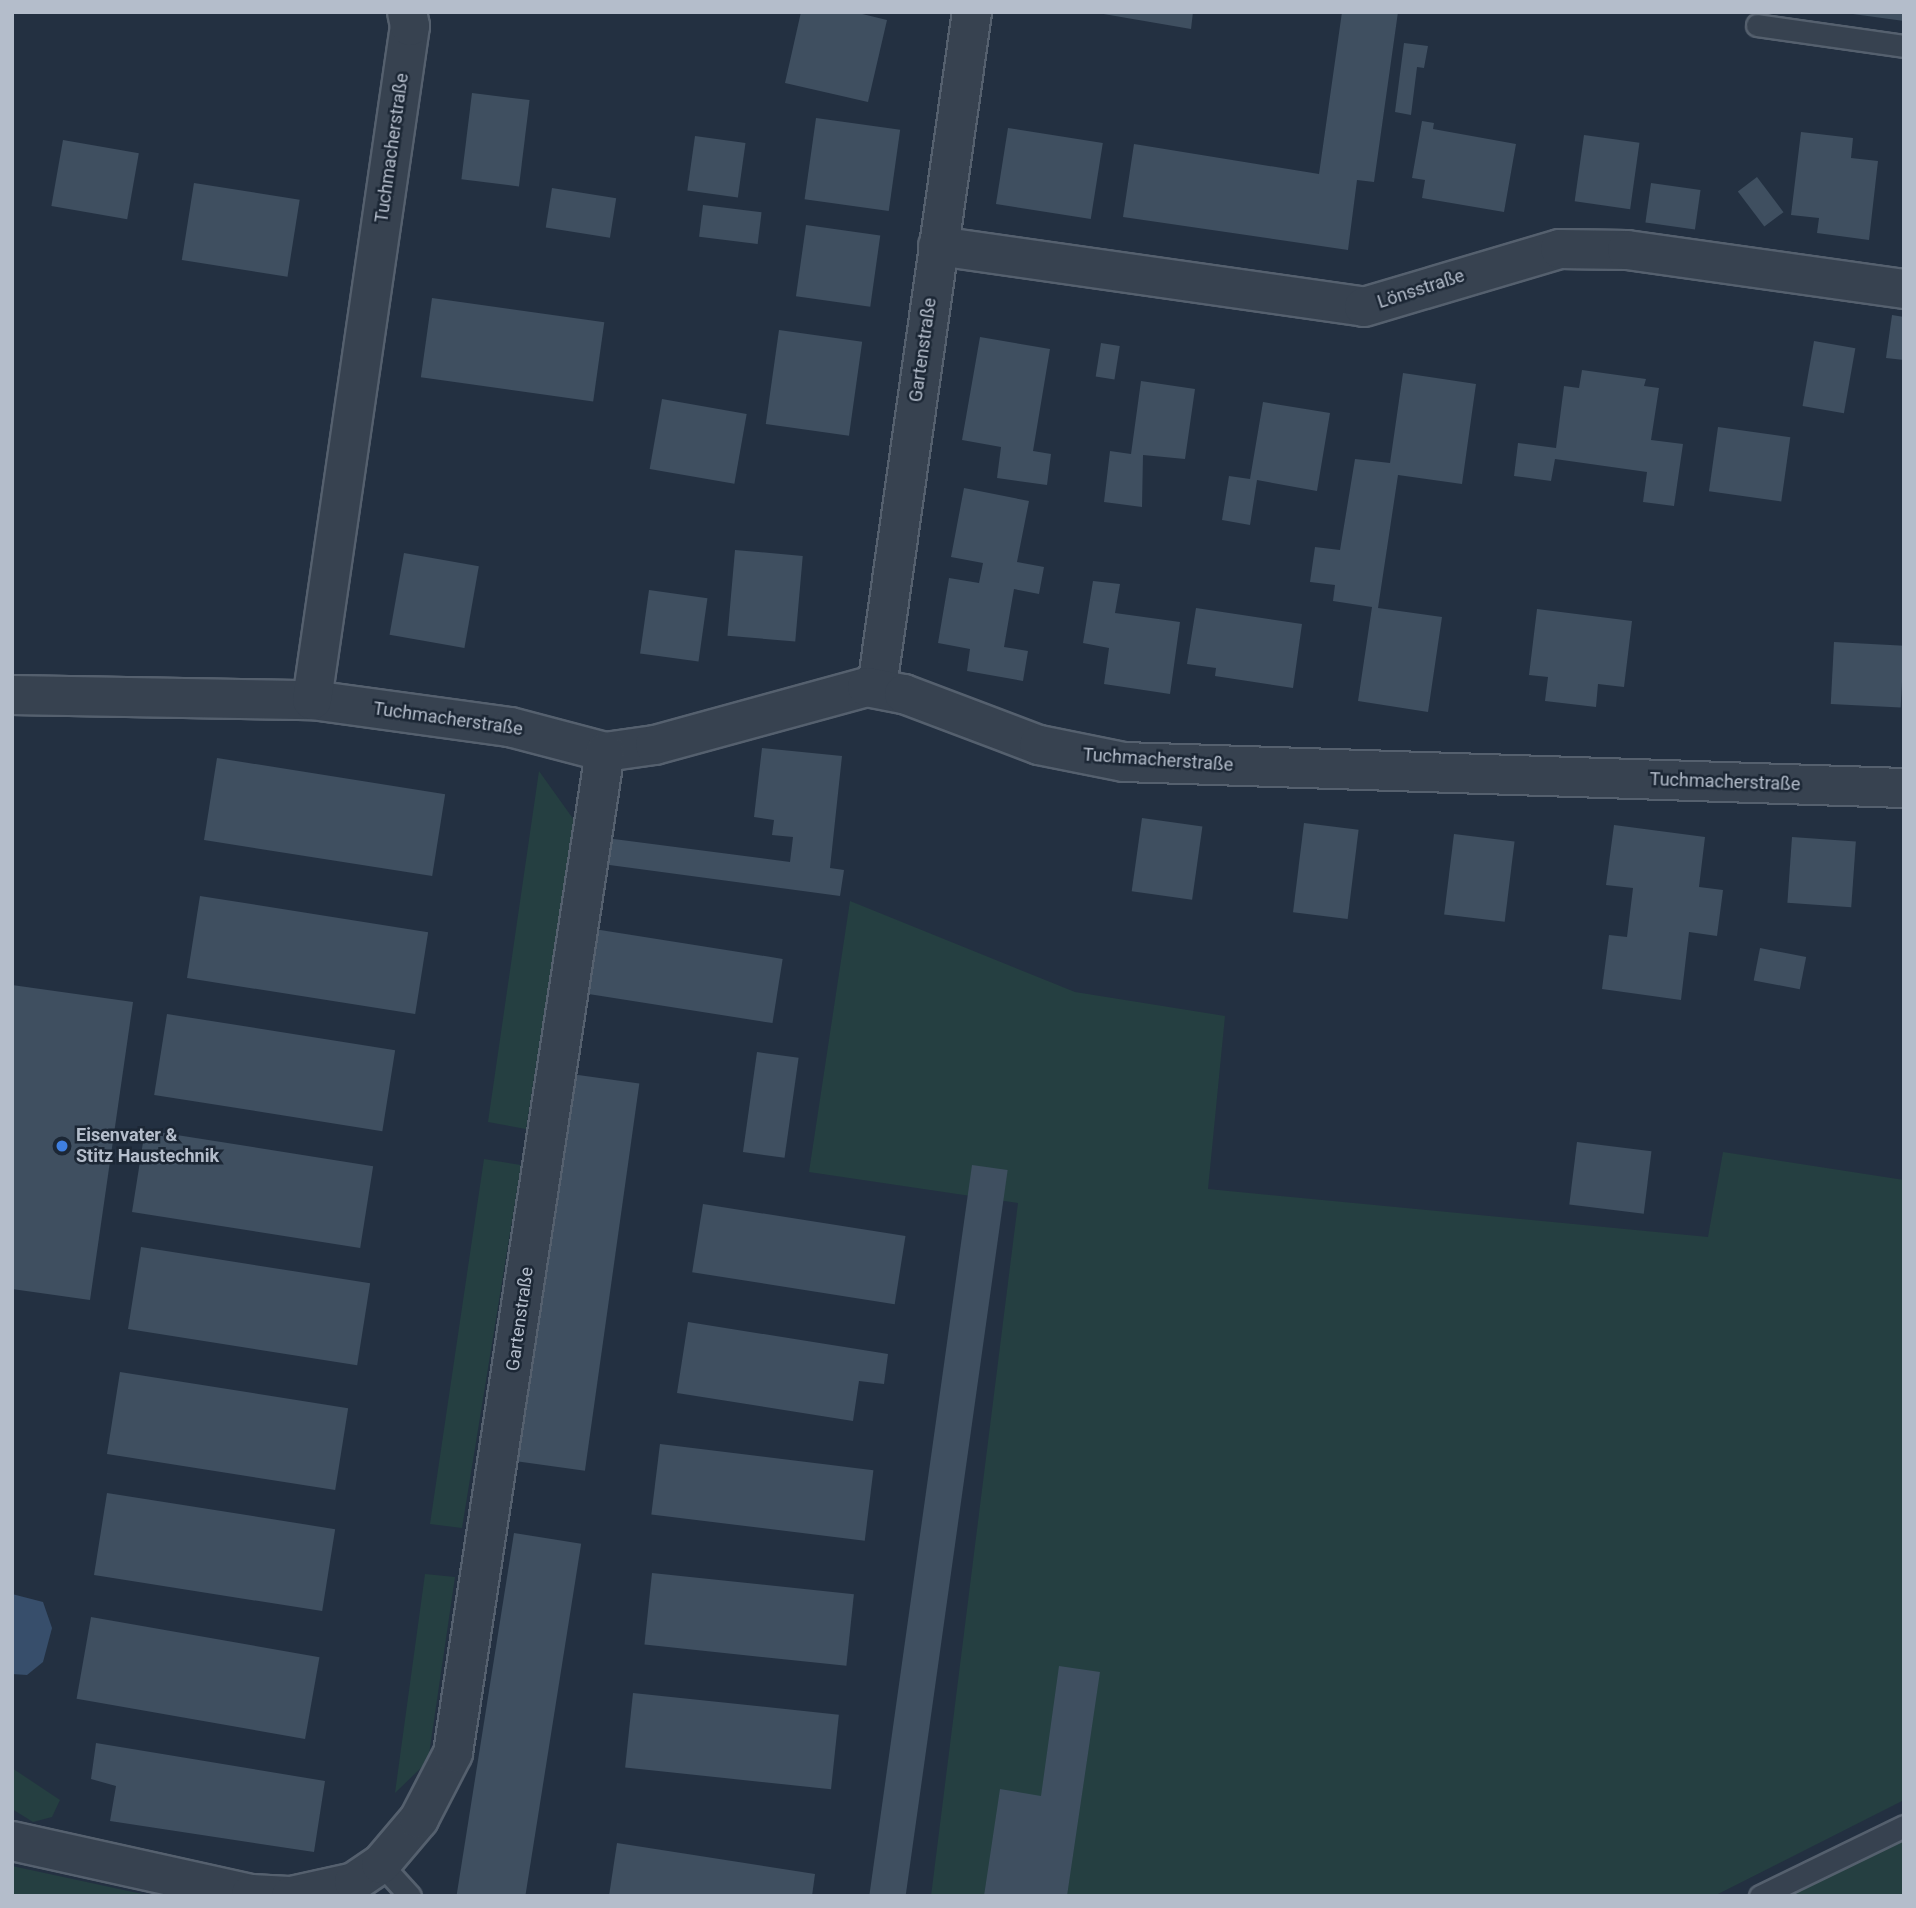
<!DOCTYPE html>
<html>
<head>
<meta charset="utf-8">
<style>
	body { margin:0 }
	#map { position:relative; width:1916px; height:1908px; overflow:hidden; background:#233041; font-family:Roboto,sans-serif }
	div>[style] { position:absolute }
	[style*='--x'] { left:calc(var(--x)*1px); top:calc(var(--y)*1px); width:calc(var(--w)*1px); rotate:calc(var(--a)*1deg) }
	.green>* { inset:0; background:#253f41 }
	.water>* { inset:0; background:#374e6b }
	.building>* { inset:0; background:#3f4f60; transform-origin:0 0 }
	.roads { filter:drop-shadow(2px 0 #55606e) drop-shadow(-2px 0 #55606e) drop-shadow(0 2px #55606e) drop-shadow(0 -2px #55606e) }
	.service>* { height:21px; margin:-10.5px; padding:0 10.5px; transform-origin:10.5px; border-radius:10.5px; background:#374250 }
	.minor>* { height:38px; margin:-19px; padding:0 19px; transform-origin:19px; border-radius:19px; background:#374250 }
	.dots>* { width:19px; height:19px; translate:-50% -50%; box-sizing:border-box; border:4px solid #1c2735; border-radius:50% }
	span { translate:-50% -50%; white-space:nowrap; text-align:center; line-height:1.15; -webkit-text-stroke:5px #1c2735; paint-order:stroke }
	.street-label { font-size:18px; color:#b4bdcb }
	.poi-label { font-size:18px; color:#b4bdcb; font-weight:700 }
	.left { translate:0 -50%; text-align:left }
	.frame { position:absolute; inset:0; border:14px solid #b4bdcb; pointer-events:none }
</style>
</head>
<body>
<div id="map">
	<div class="green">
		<i style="clip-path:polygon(539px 771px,574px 820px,526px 1129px,488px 1122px)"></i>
		<i style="clip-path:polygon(850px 901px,1075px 992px,1225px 1016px,1208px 1189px,1708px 1237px,1723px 1152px,1904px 1180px,1904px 1800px,1714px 1896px,931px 1896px,1018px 1203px,809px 1172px)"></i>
		<i style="clip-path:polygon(484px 1159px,521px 1165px,462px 1528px,430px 1524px)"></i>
		<i style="clip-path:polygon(425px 1574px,455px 1577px,428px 1761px,395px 1793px)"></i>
		<i style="clip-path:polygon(12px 1768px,60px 1800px,52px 1817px,33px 1822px,12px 1809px)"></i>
		<i style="clip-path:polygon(1904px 1837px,1904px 1896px,1785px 1896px,1851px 1864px)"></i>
		<i style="clip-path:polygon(12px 1866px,133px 1892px,153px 1896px,12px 1896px)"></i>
	</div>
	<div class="water">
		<i style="clip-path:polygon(12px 1594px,43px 1602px,52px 1628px,43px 1662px,27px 1675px,12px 1674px)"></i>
	</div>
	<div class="building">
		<i style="clip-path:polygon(801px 12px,854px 12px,887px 20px,868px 102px,785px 83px)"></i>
		<i style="clip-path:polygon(1092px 12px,1193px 12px,1191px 29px)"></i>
		<i style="clip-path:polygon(1342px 12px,1398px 12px,1374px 182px,1357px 180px,1348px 250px,1123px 217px,1134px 144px,1319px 174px)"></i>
		<i style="clip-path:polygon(1853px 12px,1904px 12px,1904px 21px,1853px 14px)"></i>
		<i style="clip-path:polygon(1404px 43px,1428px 46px,1424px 68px,1417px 67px,1411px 115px,1395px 112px)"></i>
		<i style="left:472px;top:93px;width:58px;height:87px;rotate:7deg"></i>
		<i style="left:816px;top:118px;width:85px;height:82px;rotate:8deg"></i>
		<i style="clip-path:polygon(1422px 121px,1434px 123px,1433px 129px,1516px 144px,1504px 212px,1422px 198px,1425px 180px,1412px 178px)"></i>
		<i style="left:1008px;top:128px;width:96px;height:77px;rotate:9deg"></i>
		<i style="clip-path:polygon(1801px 132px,1853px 138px,1851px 158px,1878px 161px,1869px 240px,1817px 233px,1819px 218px,1791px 215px)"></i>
		<i style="left:1584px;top:135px;width:56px;height:67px;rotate:8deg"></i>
		<i style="left:695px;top:136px;width:51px;height:55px;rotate:8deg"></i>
		<i style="left:63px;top:140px;width:77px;height:67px;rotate:10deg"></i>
		<i style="left:1757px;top:177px;width:44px;height:24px;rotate:53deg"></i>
		<i style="left:194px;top:183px;width:107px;height:78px;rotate:9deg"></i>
		<i style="left:1651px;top:183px;width:50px;height:40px;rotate:8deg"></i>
		<i style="left:552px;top:188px;width:65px;height:40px;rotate:9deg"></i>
		<i style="left:703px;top:205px;width:59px;height:32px;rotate:7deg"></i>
		<i style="left:806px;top:225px;width:75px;height:72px;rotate:8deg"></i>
		<i style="left:432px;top:298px;width:174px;height:80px;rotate:8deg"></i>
		<i style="clip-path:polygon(1892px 315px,1904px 317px,1904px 360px,1886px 358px)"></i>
		<i style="left:779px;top:330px;width:84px;height:95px;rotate:8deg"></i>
		<i style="clip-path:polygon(980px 337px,1050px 349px,1033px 451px,1051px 454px,1047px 485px,997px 478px,1001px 447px,962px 440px)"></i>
		<i style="left:1814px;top:341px;width:42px;height:66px;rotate:10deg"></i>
		<i style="left:1101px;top:343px;width:19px;height:34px;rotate:9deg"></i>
		<i style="clip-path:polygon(1582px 370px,1646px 379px,1644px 386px,1659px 388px,1651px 440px,1683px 444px,1674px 506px,1643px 502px,1647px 472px,1555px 459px,1551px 481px,1514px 476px,1518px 443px,1556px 448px,1564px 386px,1579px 388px)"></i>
		<i style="clip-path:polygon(1403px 373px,1476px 384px,1462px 484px,1398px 475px,1392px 515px,1378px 608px,1442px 617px,1428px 712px,1358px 701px,1372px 607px,1333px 601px,1335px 585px,1310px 582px,1315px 547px,1340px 550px,1355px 459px,1390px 463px)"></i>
		<i style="clip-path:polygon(1141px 381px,1195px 389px,1185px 459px,1143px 455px,1142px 507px,1104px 502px,1110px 451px,1131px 454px)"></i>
		<i style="left:662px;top:399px;width:86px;height:71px;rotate:10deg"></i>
		<i style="clip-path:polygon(1263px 402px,1330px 413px,1317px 491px,1257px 480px,1250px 525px,1222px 520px,1229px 476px,1250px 479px)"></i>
		<i style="left:1718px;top:427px;width:73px;height:65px;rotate:8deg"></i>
		<i style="clip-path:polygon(964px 488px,1029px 501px,1017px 562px,1044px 567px,1039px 594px,1014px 589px,1004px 647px,1028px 651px,1023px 681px,967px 671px,970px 649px,938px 643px,949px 578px,979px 583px,983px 563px,951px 557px)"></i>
		<i style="left:735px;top:550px;width:68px;height:86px;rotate:5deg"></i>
		<i style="left:404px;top:553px;width:76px;height:83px;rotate:10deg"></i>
		<i style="clip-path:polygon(1093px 581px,1120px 584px,1115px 613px,1180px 622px,1170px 694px,1104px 684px,1109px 648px,1083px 643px)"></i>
		<i style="left:649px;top:590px;width:59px;height:64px;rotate:8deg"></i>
		<i style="clip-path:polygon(1196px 608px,1302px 624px,1293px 688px,1215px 676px,1216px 668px,1187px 664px)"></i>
		<i style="clip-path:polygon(1537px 609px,1632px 621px,1624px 687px,1598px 684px,1596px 707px,1545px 701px,1548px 677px,1529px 675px)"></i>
		<i style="left:1834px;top:642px;width:70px;height:62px;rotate:3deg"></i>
		<i style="clip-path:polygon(762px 748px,842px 756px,830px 868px,844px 870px,840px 896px,602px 864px,606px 838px,790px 862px,793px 837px,772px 835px,774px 820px,754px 817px)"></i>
		<i style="left:217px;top:758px;width:231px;height:83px;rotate:9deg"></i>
		<i style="left:1142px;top:818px;width:61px;height:74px;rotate:8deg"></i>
		<i style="left:1304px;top:823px;width:55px;height:90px;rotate:7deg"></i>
		<i style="clip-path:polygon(1614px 825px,1705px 837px,1699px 887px,1723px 890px,1717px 936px,1689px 932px,1681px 1000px,1602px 989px,1609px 935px,1627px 937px,1633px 888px,1606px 885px)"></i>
		<i style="left:1454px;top:834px;width:61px;height:81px;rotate:7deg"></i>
		<i style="left:1792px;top:837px;width:64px;height:66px;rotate:4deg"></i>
		<i style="left:200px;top:896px;width:231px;height:83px;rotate:9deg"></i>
		<i style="left:594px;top:929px;width:191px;height:65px;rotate:9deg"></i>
		<i style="left:1760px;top:948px;width:47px;height:33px;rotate:11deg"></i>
		<i style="clip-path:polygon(12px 985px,133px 1002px,90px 1300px,12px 1289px)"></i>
		<i style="left:167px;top:1014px;width:231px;height:82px;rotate:9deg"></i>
		<i style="left:757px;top:1052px;width:42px;height:101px;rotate:8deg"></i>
		<i style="left:571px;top:1074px;width:69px;height:391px;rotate:8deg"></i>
		<i style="left:145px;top:1130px;width:231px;height:83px;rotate:9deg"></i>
		<i style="left:1577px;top:1142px;width:75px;height:63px;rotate:7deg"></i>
		<i style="left:972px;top:1165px;width:36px;height:738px;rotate:8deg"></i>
		<i style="left:703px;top:1204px;width:205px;height:69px;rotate:9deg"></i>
		<i style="left:141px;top:1247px;width:232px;height:83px;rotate:9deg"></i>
		<i style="clip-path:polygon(688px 1322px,888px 1354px,884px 1384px,859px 1381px,853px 1421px,677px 1393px)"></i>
		<i style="left:120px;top:1372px;width:231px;height:83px;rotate:9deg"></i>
		<i style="left:660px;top:1444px;width:215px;height:71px;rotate:7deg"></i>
		<i style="left:107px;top:1493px;width:231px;height:83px;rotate:9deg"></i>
		<i style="left:514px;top:1533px;width:68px;height:368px;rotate:9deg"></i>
		<i style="left:652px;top:1573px;width:203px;height:72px;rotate:6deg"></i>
		<i style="left:91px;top:1617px;width:232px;height:83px;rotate:10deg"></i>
		<i style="clip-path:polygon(1059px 1666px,1100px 1672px,1067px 1896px,984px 1896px,1000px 1789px,1041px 1796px)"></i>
		<i style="left:633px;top:1693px;width:207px;height:75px;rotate:6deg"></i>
		<i style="clip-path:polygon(96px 1743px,325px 1781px,314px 1852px,110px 1821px,116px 1786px,91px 1779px)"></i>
		<i style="clip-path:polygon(617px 1843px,815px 1874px,812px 1896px,609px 1896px)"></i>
	</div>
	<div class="roads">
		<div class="service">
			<i style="--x:1757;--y:25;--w:148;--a:8.1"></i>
			<i style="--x:381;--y:1864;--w:43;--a:47.8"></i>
			<i style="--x:1760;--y:1896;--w:160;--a:-25.9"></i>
		</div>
		<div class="minor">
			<i style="--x:938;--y:246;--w:430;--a:8.1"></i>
			<i style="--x:1364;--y:307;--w:204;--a:-16.5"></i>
			<i style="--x:1560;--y:249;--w:67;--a:0.9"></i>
			<i style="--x:1627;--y:250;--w:280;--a:8"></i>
			<i style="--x:877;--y:687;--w:682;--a:-81.99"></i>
			<i style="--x:12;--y:695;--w:300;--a:1"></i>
			<i style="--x:312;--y:700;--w:200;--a:7.8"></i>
			<i style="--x:510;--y:727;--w:98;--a:14.7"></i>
			<i style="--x:605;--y:752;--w:50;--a:-8"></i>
			<i style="--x:655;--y:745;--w:220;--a:-15.3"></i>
			<i style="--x:867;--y:687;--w:38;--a:11"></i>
			<i style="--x:904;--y:694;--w:144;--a:20.7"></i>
			<i style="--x:1039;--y:745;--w:87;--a:11.3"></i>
			<i style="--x:1124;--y:762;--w:780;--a:1.91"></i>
			<i style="--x:312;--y:700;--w:681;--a:-81.73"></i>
			<i style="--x:410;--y:26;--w:14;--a:-102"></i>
			<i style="--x:12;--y:1841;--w:245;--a:12.5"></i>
			<i style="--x:251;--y:1894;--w:38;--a:3"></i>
			<i style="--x:291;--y:1896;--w:65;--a:-12.5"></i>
			<i style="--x:354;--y:1882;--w:32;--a:-34"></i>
			<i style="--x:381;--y:1864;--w:59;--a:-49.8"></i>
			<i style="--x:419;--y:1819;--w:74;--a:-62.7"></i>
			<i style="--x:453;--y:1753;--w:1012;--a:-81.37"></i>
		</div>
	</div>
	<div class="dots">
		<i style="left:62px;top:1146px;background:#3f7fe0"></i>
	</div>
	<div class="street-label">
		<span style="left:392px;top:148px;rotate:-82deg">Tuchmacherstraße</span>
		<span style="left:1421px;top:289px;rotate:-18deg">Lönsstraße</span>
		<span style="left:923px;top:350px;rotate:-82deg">Gartenstraße</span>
		<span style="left:448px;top:719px;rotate:8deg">Tuchmacherstraße</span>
		<span style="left:1158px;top:760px;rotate:4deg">Tuchmacherstraße</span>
		<span style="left:1725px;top:782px;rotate:2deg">Tuchmacherstraße</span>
		<span style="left:520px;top:1319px;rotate:-82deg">Gartenstraße</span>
	</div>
	<div class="poi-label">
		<span class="left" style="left:76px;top:1146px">Eisenvater &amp;<br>Stitz Haustechnik</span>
	</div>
	<div class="frame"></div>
</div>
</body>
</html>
